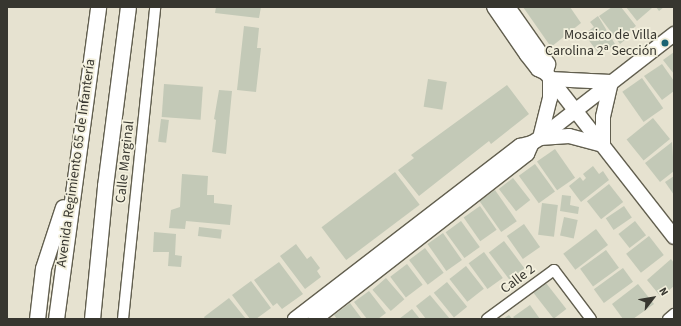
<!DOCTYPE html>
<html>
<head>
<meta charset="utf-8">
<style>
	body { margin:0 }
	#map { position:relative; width:681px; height:326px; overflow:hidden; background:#e6e2d0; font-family:"Source Sans 3",sans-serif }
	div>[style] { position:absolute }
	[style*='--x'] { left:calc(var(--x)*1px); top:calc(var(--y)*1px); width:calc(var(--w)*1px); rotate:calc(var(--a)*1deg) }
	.building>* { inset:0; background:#c3c9b7; transform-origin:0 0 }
	.roads { filter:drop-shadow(1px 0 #625f4f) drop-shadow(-1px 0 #625f4f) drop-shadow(0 1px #625f4f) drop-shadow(0 -1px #625f4f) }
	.street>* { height:10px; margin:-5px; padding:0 5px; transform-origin:5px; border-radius:5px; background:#fff }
	.secondary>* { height:14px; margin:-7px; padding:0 7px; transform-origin:7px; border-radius:7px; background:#fff }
	.primary>* { height:15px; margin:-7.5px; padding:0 7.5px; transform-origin:7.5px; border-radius:7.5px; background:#fff }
	.dots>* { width:11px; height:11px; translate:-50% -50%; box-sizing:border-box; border:2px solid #f3f0dd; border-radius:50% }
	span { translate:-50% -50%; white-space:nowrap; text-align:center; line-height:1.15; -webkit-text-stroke:3.5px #f3f0dd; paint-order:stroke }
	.poi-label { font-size:14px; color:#37362f }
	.right { translate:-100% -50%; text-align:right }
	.street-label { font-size:14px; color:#37362f }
	.frame { position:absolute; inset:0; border:8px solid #37362f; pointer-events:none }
	.north { position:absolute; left:633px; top:278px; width:40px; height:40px; -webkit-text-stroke:3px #f3f0dd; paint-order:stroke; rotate:59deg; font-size:11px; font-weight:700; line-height:16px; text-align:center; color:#37362f }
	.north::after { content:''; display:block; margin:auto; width:14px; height:18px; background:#37362f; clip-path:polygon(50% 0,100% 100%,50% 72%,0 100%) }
</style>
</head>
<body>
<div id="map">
	<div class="building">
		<i style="clip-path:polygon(216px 7px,261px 7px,259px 18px,215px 13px)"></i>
		<i style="clip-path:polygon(523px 7px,570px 7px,581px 23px,551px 47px)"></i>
		<i style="clip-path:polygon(612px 7px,621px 7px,636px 26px,627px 33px,630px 36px,620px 44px,599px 16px)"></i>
		<i style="clip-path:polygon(626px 7px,652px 7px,652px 8px,637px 21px)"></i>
		<i style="clip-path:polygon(656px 7px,664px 7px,659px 11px)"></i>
		<i style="clip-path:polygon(598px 16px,615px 44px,600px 55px,584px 34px,594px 27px,590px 22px)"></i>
		<i style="clip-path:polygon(244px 26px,259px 28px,257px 48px,261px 48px,256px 92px,237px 90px)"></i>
		<i style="clip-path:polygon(674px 52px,674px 74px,663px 60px)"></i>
		<i style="clip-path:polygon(662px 64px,674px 81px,674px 91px,662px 100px,644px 76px)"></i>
		<i style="left:642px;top:78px;width:37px;height:24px;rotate:55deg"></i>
		<i style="left:428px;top:79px;width:19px;height:28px;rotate:9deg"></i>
		<i style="left:164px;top:84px;width:39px;height:33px;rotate:4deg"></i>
		<i style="clip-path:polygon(507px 85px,529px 114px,491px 144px,489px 141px,419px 196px,398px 170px,414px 158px,411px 155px)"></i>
		<i style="clip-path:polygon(219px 90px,232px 91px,226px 154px,212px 152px,216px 120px,214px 119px)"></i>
		<i style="left:653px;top:118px;width:27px;height:34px;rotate:51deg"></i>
		<i style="left:161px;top:119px;width:8px;height:23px;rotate:7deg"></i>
		<i style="clip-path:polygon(672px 142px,674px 171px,660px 182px,645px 163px)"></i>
		<i style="left:555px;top:149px;width:35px;height:22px;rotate:55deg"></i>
		<i style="left:535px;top:164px;width:34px;height:20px;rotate:54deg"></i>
		<i style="clip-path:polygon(593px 166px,599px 174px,603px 171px,609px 180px,581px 202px,569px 186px,580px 177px,583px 181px,586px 178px,583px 174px)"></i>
		<i style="left:395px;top:172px;width:41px;height:92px;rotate:53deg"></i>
		<i style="clip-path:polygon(182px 174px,208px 176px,207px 195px,214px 195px,214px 203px,232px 205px,230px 225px,186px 221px,185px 229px,169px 228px,171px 210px,180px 207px)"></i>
		<i style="clip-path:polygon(674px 176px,674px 195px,665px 182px)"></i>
		<i style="left:513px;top:178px;width:28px;height:18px;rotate:52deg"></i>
		<i style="left:609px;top:184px;width:23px;height:28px;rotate:52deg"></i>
		<i style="left:495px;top:190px;width:38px;height:19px;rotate:55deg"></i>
		<i style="clip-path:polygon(562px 195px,571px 196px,570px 205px,579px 207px,578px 214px,560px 211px)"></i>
		<i style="left:542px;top:203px;width:16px;height:32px;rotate:7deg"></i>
		<i style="left:480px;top:206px;width:29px;height:20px;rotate:55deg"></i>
		<i style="left:624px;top:206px;width:14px;height:22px;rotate:56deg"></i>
		<i style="left:564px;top:217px;width:14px;height:19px;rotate:12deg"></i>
		<i style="left:461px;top:221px;width:32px;height:19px;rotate:54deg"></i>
		<i style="left:635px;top:221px;width:18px;height:21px;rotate:52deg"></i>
		<i style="left:524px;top:224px;width:28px;height:21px;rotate:55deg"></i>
		<i style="left:199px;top:227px;width:23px;height:9px;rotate:7deg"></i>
		<i style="left:596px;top:229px;width:20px;height:41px;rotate:53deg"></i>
		<i style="clip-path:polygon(154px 232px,176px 234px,175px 255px,182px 256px,181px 267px,168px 266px,169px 252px,153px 252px)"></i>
		<i style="left:443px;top:233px;width:33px;height:19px;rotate:55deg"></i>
		<i style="left:649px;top:236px;width:24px;height:29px;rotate:52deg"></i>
		<i style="left:504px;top:241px;width:34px;height:19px;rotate:53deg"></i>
		<i style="clip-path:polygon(296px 244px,307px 259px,311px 256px,320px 268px,317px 271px,321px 277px,305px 289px,280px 256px)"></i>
		<i style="left:425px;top:248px;width:31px;height:20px;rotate:53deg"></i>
		<i style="left:606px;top:250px;width:22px;height:32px;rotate:54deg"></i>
		<i style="left:484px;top:252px;width:32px;height:19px;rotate:54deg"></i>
		<i style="clip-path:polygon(671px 259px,674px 263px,674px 286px,661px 297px,647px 280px)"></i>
		<i style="clip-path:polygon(279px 262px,303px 294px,282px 309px,277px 303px,273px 306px,254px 280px)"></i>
		<i style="left:407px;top:264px;width:26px;height:21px;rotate:53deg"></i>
		<i style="left:466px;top:266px;width:29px;height:21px;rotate:52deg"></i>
		<i style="left:623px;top:268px;width:17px;height:36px;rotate:54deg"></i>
		<i style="left:386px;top:278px;width:28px;height:18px;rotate:49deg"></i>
		<i style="clip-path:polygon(251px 281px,271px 308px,256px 319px,250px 319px,232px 295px)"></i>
		<i style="left:447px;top:282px;width:32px;height:17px;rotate:51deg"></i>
		<i style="left:546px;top:283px;width:33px;height:16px;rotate:52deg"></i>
		<i style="clip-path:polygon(638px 284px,654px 304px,633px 319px,623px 319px,612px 304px)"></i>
		<i style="clip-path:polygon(369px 291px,386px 313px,378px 319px,367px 319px,354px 302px)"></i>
		<i style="clip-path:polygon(430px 295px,450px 319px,426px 319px,416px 306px)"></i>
		<i style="clip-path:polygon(229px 298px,246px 319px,205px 319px,204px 317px)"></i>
		<i style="clip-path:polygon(350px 303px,362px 319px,337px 319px,334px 315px)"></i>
		<i style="clip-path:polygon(530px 305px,540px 319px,515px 319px,513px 317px)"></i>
		<i style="clip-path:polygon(412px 309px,420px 319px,399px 319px)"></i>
		<i style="clip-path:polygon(509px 315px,512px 319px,503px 319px)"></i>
	</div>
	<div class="roads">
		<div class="street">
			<i style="--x:123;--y:319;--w:314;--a:-84.1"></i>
			<i style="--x:487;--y:319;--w:83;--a:-36.2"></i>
			<i style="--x:554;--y:270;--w:61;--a:52.9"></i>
			<i style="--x:668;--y:319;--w:8;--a:-40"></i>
		</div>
		<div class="secondary">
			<i style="--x:494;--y:7;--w:58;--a:55.5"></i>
			<i style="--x:527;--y:55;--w:18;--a:52"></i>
			<i style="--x:538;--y:69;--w:9;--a:27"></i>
			<i style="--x:546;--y:73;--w:208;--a:52"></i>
			<i style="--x:508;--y:7;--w:70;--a:54.9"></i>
			<i style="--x:548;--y:64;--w:9;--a:103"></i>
			<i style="--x:550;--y:79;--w:61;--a:2.8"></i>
			<i style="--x:611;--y:82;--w:36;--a:103"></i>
			<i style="--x:603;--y:117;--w:28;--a:90"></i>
			<i style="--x:603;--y:145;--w:35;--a:-165"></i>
			<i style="--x:569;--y:136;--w:29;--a:176"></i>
			<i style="--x:540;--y:138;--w:41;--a:-76"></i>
			<i style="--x:550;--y:98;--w:19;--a:-90"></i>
			<i style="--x:295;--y:319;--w:284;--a:-37.6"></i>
			<i style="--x:520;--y:146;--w:12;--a:-14"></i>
			<i style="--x:532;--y:143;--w:9;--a:-32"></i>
			<i style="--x:540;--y:138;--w:170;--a:-37.8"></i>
			<i style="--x:315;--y:319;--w:269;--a:-37.9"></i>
			<i style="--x:527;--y:154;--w:12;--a:-66"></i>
		</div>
		<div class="primary">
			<i style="--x:37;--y:319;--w:51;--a:-83.3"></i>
			<i style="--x:43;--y:268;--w:64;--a:-71.8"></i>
			<i style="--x:56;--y:319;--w:315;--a:-82.3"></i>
			<i style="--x:92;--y:319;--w:134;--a:-84.4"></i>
			<i style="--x:105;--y:186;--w:180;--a:-82.7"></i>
		</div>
	</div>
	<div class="dots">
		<i style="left:665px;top:43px;background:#1c6472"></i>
	</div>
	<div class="poi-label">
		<span class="right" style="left:657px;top:43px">Mosaico de Villa<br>Carolina 2ª Sección</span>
	</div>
	<div class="street-label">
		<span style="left:125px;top:162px;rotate:-84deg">Calle Marginal</span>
		<span style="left:76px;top:163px;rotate:-82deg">Avenida Regimiento 65 de Infantería</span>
		<span style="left:518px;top:279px;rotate:-37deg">Calle 2</span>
	</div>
	<div class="frame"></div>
	<div class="north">N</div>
</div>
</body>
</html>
